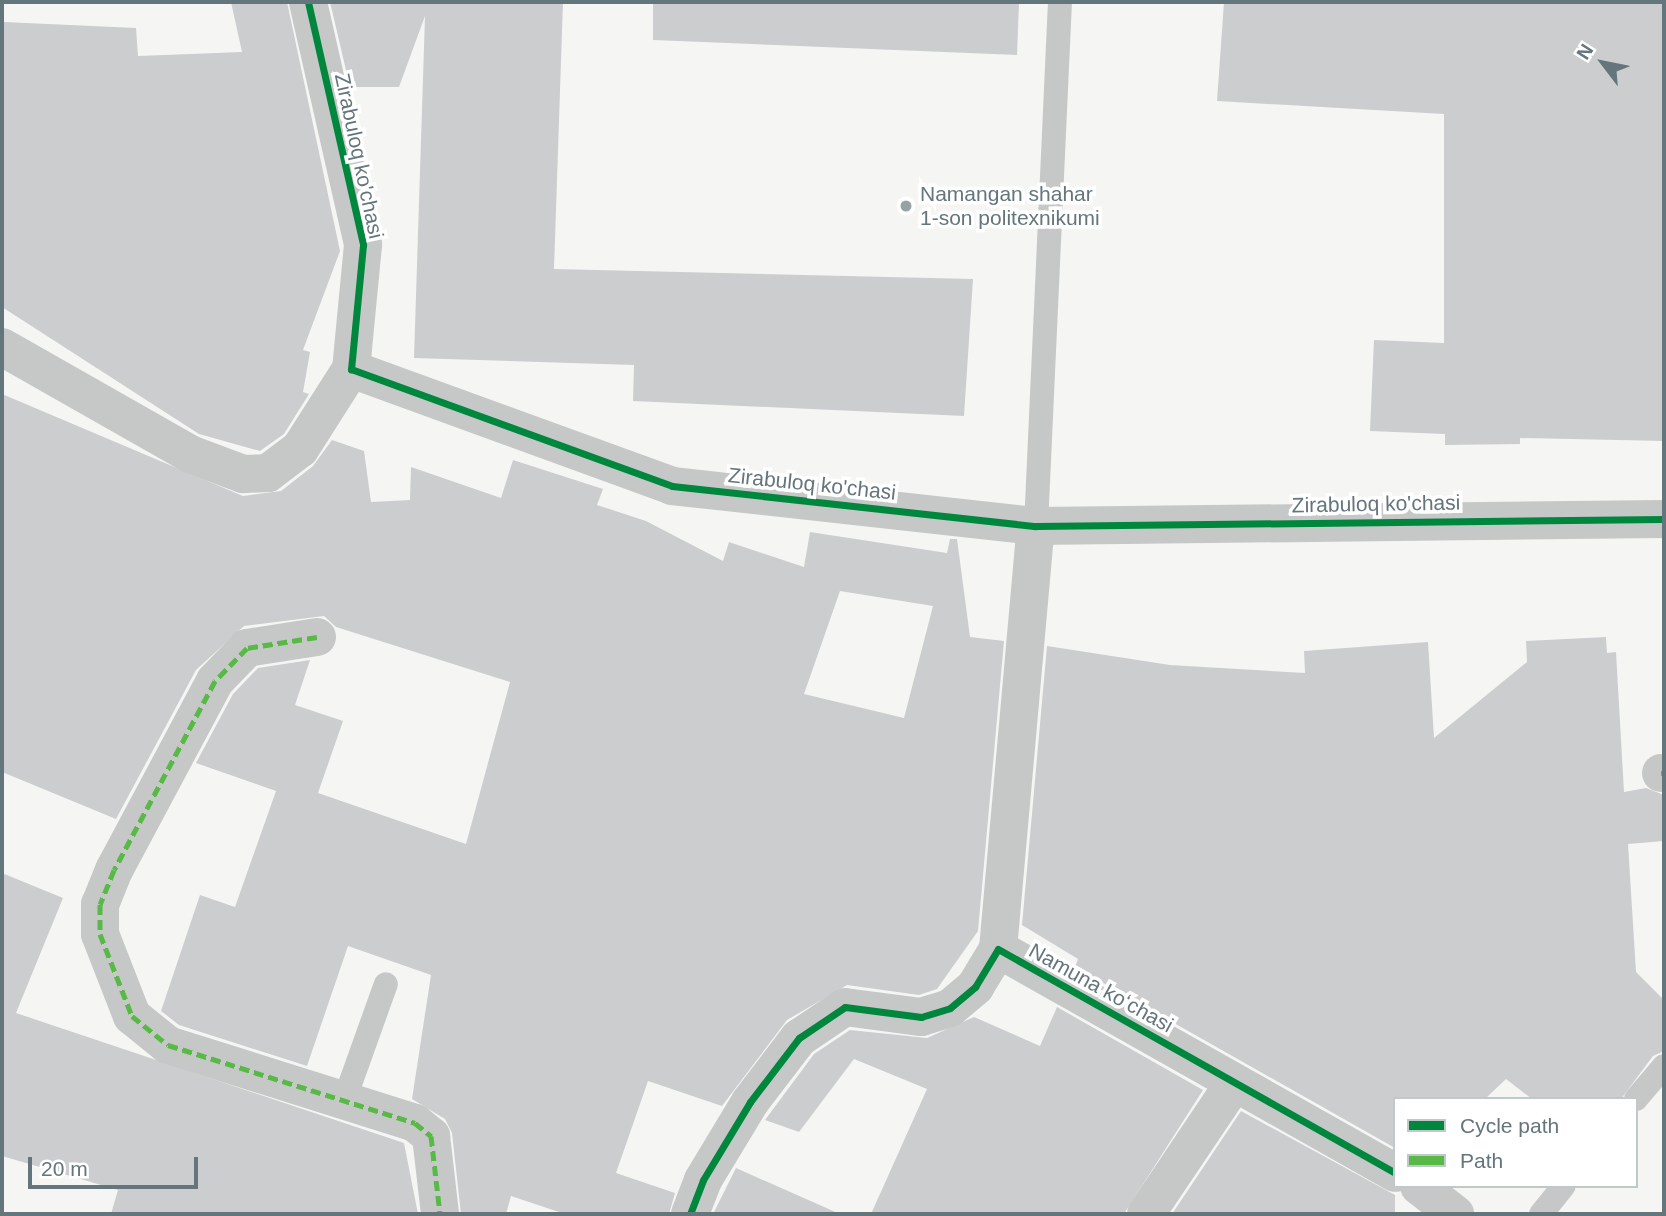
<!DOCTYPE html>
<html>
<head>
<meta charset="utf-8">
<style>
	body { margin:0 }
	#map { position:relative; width:1666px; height:1216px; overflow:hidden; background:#f5f5f4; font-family:Arial,sans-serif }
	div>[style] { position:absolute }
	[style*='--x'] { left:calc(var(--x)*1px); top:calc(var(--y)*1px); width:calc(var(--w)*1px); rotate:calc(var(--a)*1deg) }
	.building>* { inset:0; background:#cccdce }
	.service>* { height:24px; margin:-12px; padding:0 12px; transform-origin:12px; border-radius:12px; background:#c6c8c8 }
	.minor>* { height:38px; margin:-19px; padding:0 19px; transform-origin:19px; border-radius:19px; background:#c6c8c8 }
	.quiet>* { height:5px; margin-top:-2.5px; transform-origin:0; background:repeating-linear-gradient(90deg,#58b947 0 10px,transparent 0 15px) }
	.cycleway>* { height:7px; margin:-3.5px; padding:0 3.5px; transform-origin:3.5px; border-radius:3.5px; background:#00873e }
	.dots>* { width:19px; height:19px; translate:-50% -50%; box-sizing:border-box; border:4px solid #fff; border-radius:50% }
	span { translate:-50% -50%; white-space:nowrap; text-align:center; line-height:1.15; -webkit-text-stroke:7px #fff; paint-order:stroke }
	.street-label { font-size:21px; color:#64757b }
	.poi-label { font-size:21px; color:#64757b }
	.left { translate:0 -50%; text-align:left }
	.frame { position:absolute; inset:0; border:4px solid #64757b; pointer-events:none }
	.legend { position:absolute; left:1393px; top:1097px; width:245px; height:91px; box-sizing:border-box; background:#fff; border:2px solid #c1c8ca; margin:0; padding:9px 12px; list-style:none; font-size:21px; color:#64757b }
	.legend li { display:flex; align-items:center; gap:14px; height:35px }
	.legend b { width:35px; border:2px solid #c1c8ca }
	.north { position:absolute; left:1568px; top:28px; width:70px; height:70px; -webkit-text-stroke:5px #fff; paint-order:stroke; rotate:302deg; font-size:19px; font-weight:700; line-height:28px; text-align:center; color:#64757b }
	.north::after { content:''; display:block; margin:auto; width:24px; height:32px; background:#64757b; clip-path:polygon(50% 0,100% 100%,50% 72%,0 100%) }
	.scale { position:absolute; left:28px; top:1157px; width:170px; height:32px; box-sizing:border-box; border:4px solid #64757b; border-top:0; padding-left:9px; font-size:21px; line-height:24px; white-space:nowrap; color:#64757b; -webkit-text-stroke:5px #fff; paint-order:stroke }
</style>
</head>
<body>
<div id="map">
	<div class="building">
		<i style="clip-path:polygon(231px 2px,287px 2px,340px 251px,303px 350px,310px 352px,303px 392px,309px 394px,284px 434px,260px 451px,199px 434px,2px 307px,4px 22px,136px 28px,138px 56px,242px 52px)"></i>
		<i style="clip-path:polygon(330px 2px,563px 2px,554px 269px,973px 279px,964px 416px,633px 401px,634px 365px,414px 358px,425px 16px,399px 87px,350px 87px)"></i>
		<i style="clip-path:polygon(653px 2px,1019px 2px,1017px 55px,653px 40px)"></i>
		<i style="clip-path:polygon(1224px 2px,1664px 2px,1664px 441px,1520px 438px,1520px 444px,1445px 445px,1445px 434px,1370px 431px,1374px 340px,1444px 343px,1444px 114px,1217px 101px)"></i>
		<i style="clip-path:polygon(evenodd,2px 394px,243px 496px,281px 491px,313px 466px,332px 440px,364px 451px,371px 502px,410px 500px,411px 467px,501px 498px,513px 460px,603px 489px,597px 505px,646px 521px,723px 561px,729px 542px,804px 567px,810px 532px,947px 553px,950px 539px,957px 539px,970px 637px,1004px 641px,978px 931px,937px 989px,919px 995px,847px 985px,787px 1020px,722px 1106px,648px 1081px,616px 1173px,675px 1193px,669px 1214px,565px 1214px,511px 1196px,506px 1214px,461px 1214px,452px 1133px,445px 1119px,412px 1099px,431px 975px,348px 946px,307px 1066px,179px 1025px,161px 1011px,200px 895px,235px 907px,276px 791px,196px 763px,233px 694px,258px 668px,310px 660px,295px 705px,343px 721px,318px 793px,466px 844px,510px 682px,336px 627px,324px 616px,244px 626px,196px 670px,116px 819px,2px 772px,2px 394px,840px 591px,933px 606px,904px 718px,804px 694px,840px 591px)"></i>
		<i style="clip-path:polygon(1606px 637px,1607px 653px,1616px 652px,1624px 792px,1646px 788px,1664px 795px,1664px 841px,1628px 844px,1636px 972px,1664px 1000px,1664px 1051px,1653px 1056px,1621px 1099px,1532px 1099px,1506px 1079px,1485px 1099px,1395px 1099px,1395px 1148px,1075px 967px,1078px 959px,1022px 925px,1047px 646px,1170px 665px,1305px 673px,1304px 651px,1428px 642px,1434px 738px,1527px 662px,1526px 641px)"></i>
		<i style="clip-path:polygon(2px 873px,63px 898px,16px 1013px,404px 1143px,418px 1214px,111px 1214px,118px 1190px,2px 1156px)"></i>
		<i style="clip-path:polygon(1057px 1007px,1203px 1090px,1124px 1214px,871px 1214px,927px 1089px,854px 1059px,799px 1132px,765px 1120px,814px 1054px,850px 1030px,927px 1038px,974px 1017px,1040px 1046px)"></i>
		<i style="clip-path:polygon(1241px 1111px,1395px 1195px,1395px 1214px,1172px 1214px)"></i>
		<i style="clip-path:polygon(736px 1168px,840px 1214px,713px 1214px)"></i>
	</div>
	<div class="service">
		<i style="--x:1036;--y:526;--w:525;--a:-87.38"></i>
		<i style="--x:1636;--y:1099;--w:43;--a:-49.7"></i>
		<i style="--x:344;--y:1101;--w:124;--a:-70.3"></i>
		<i style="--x:1541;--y:1214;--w:36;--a:-51"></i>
	</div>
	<div class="minor">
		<i style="--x:308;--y:2;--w:249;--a:77.2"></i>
		<i style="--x:363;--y:245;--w:125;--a:95.5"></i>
		<i style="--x:351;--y:369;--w:342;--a:20"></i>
		<i style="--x:672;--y:486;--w:366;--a:6.3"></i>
		<i style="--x:1036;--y:526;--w:628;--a:-0.64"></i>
		<i style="--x:2;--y:347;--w:216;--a:29.6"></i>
		<i style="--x:190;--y:454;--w:57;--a:20.7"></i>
		<i style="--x:243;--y:474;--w:25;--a:-2"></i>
		<i style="--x:268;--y:473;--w:40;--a:-37"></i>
		<i style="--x:300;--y:449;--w:95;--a:-57.5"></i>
		<i style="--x:317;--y:637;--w:71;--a:171.1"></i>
		<i style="--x:247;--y:648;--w:46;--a:134.1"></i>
		<i style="--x:215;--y:681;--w:214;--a:118.1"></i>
		<i style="--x:114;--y:870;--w:37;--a:112"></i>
		<i style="--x:100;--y:904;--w:30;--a:90"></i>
		<i style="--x:100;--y:934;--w:88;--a:68.7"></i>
		<i style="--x:132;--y:1016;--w:46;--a:38.9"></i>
		<i style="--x:168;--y:1045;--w:259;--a:17.5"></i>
		<i style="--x:415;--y:1123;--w:21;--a:39"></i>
		<i style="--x:431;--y:1136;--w:79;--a:83.4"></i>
		<i style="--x:1661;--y:773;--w:3;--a:0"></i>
		<i style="--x:998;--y:949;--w:425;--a:-84.9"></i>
		<i style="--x:1419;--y:1186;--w:46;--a:37.9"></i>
		<i style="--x:690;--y:1214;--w:36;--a:-69"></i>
		<i style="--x:703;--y:1180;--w:91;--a:-58.9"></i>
		<i style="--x:750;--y:1102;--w:81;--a:-52.6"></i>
		<i style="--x:799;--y:1038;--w:55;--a:-34"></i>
		<i style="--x:845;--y:1007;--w:77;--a:7.5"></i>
		<i style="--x:921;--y:1017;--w:30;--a:-17"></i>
		<i style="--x:950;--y:1008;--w:33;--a:-40"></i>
		<i style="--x:975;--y:987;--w:44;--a:-58.8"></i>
		<i style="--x:998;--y:949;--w:456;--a:29.4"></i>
		<i style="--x:1146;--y:1214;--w:158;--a:-56.1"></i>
	</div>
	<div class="quiet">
		<i style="--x:317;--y:637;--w:71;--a:171.1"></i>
		<i style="--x:247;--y:648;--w:46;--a:134.1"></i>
		<i style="--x:215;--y:681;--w:214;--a:118.1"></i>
		<i style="--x:114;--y:870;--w:37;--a:112"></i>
		<i style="--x:100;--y:904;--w:30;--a:90"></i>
		<i style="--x:100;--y:934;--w:88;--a:68.7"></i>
		<i style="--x:132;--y:1016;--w:46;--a:38.9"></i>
		<i style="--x:168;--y:1045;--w:259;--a:17.5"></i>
		<i style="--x:415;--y:1123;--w:21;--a:39"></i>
		<i style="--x:431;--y:1136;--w:79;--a:83.4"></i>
		<i style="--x:1661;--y:773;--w:3;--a:0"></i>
	</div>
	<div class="cycleway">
		<i style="--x:308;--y:2;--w:249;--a:77.2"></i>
		<i style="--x:363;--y:245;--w:125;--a:95.5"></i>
		<i style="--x:351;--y:369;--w:342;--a:20"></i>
		<i style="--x:672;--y:486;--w:366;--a:6.3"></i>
		<i style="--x:1036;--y:526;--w:628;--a:-0.64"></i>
		<i style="--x:690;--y:1214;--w:36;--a:-69"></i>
		<i style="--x:703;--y:1180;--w:91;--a:-58.9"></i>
		<i style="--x:750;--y:1102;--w:81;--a:-52.6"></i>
		<i style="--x:799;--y:1038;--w:55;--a:-34"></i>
		<i style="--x:845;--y:1007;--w:77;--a:7.5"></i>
		<i style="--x:921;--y:1017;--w:30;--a:-17"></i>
		<i style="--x:950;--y:1008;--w:33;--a:-40"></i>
		<i style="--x:975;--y:987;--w:44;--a:-58.8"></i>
		<i style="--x:998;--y:949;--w:456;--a:29.4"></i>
	</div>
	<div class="dots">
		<i style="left:906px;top:206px;background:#97a2a5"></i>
	</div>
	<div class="street-label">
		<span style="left:359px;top:156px;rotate:78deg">Zirabuloq ko'chasi</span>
		<span style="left:812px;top:484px;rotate:6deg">Zirabuloq ko'chasi</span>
		<span style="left:1376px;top:504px;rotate:-1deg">Zirabuloq ko'chasi</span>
		<span style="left:1101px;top:988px;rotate:29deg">Namuna koʻchasi</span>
	</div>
	<div class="poi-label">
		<span class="left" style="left:920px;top:206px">Namangan shahar<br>1-son politexnikumi</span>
	</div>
	<div class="frame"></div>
	<ul class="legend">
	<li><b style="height:9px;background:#00873e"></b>Cycle path</li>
	<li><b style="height:9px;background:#58b947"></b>Path</li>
	</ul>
	<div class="north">N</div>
	<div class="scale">20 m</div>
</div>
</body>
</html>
